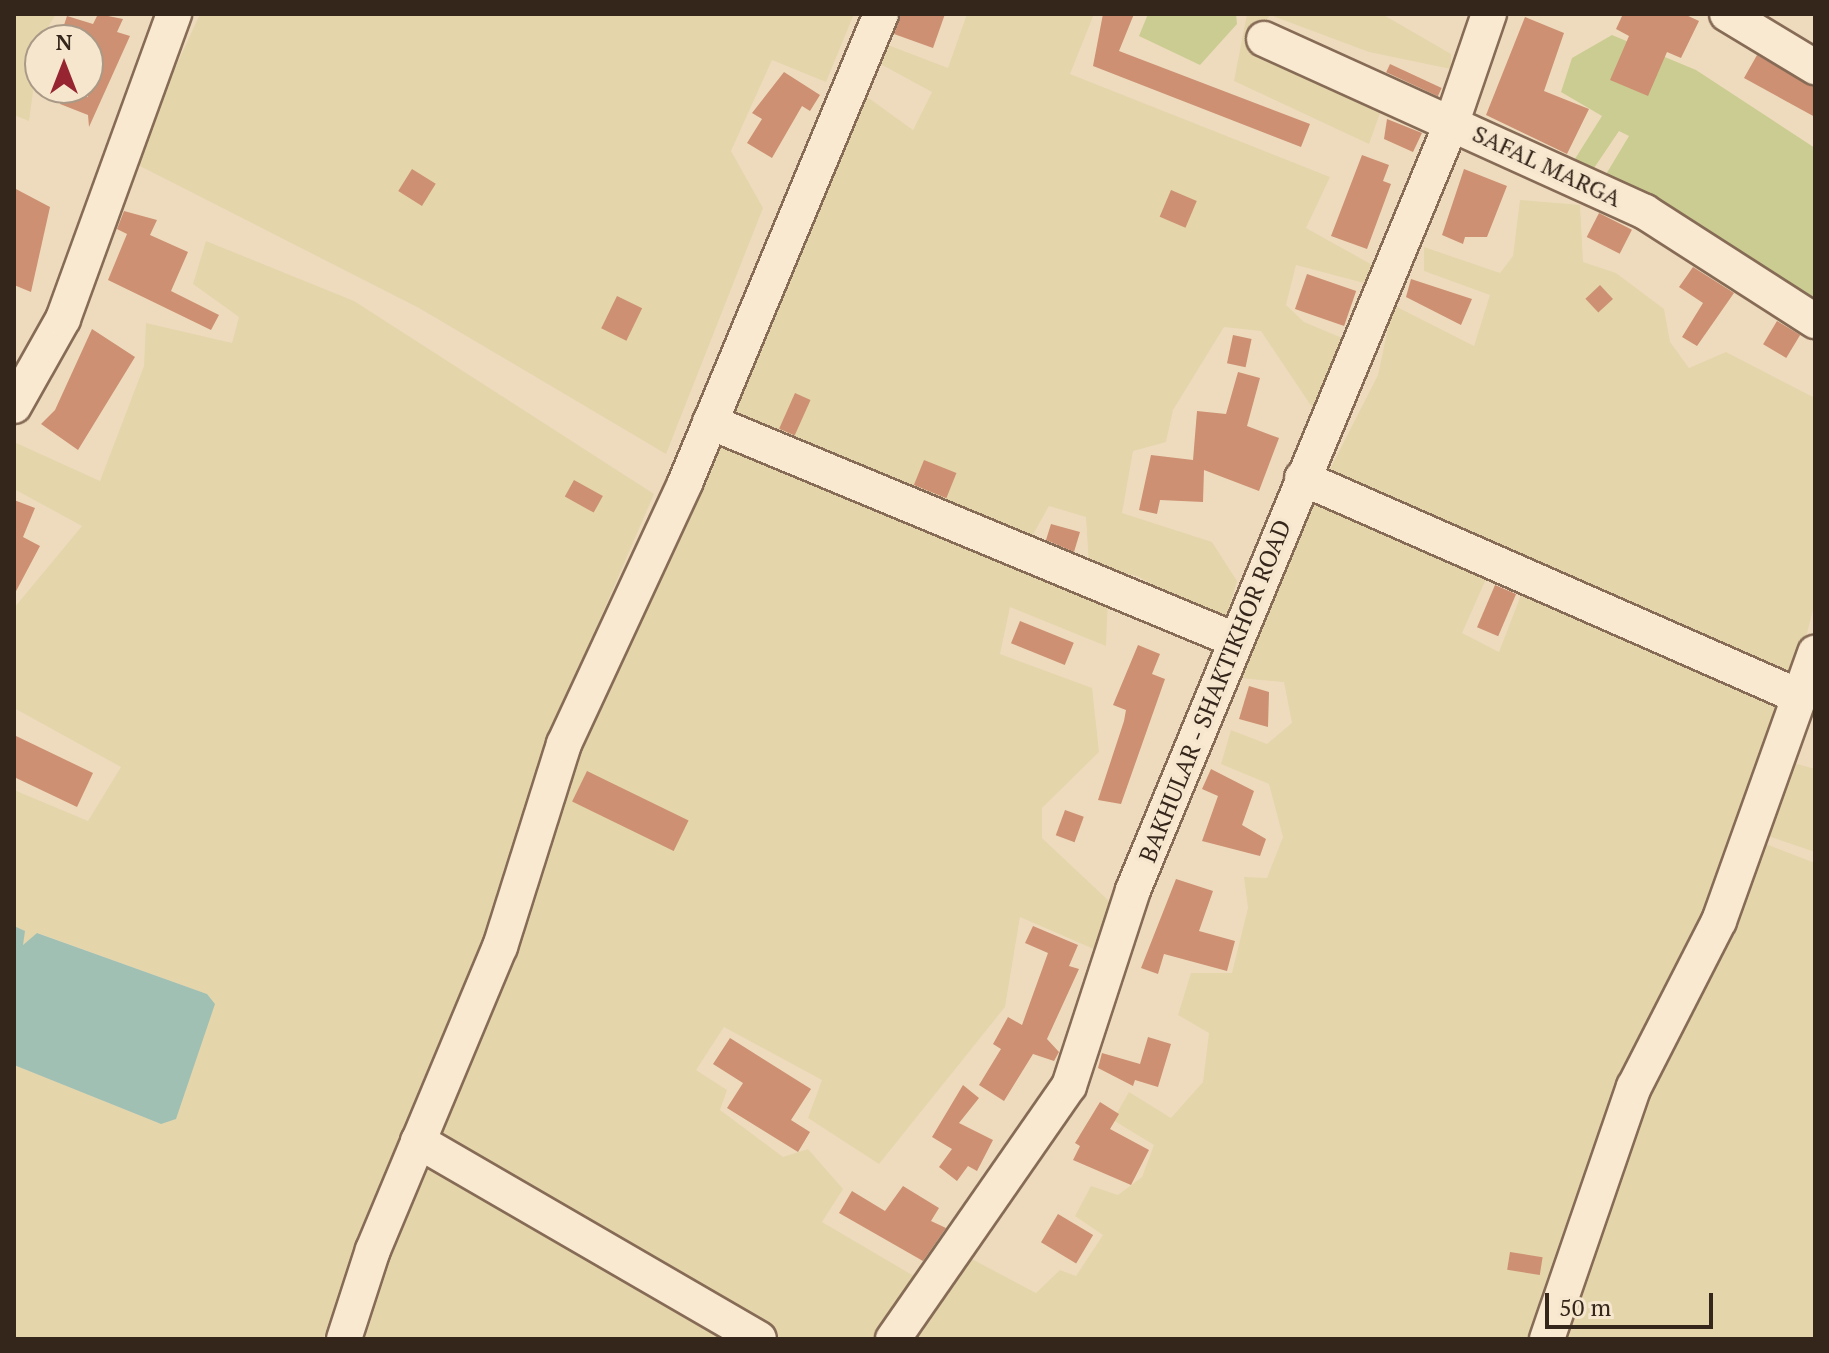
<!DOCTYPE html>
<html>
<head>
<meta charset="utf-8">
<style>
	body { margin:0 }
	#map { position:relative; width:1829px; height:1353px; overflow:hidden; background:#eedbbd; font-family:"PT Serif",serif }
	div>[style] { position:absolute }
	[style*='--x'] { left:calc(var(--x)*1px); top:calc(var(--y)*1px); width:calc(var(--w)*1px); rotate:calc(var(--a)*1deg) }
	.farmland>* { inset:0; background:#e4d5ab }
	.green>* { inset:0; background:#cbcc92 }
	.water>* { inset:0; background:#a1c0b4 }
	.building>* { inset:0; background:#cd9072; transform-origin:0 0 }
	.roads { filter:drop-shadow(2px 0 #866b56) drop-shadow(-2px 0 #866b56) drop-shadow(0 2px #866b56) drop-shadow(0 -2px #866b56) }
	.minor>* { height:34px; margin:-17px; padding:0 17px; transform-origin:17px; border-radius:17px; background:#f9e9d1 }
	span { translate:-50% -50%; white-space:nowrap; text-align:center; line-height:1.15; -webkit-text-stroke:7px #f6e6cd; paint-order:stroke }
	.street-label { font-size:24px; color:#35261b }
	.frame { position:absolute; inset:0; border:16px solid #35261b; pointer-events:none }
	.north { position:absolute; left:24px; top:24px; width:80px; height:80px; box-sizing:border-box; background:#f6e6cd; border:2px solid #a99986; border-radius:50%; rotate:0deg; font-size:22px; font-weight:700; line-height:32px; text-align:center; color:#35261b }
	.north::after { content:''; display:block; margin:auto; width:28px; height:36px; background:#962531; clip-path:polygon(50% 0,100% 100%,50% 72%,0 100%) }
	.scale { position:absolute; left:1545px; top:1293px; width:168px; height:36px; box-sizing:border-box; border:4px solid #35261b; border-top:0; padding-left:10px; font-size:24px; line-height:28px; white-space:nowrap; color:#35261b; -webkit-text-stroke:6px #f6e6cd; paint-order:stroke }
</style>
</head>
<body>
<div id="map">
	<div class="farmland">
		<i style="clip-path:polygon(14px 14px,56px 14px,40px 40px,29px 121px,14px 115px)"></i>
		<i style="clip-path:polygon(200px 14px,854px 14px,826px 82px,772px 60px,731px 151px,763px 208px,666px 454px,419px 308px,132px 162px)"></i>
		<i style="clip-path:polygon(967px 14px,1094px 14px,1070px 74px,1330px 177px,1306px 228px,1376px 267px,1364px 283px,1296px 265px,1286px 305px,1304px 322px,1342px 338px,1316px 413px,1261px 331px,1224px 327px,1173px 410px,1166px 442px,1133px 451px,1122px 513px,1212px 542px,1237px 581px,1224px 624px,1137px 576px,1089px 566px,1086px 517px,1049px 506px,1030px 540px,723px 414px,859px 91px,913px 130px,932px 92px,873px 60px,880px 42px,948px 68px)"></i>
		<i style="clip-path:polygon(1247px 14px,1382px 14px,1451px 54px,1451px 69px,1369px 52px,1270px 15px,1258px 33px,1384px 102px,1369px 144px,1234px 81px)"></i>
		<i style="clip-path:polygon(1520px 200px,1580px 205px,1583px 262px,1616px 273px,1664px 309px,1670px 342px,1689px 368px,1726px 352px,1815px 398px,1815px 602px,1794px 684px,1325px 479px,1378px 375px,1393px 305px,1474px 346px,1490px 295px,1424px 271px,1424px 247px,1500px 273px,1513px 256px)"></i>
		<i style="clip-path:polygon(206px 241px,354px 301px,654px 494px,578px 670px,489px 924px,323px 1339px,14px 1339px,14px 1065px,161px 1124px,207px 994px,38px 933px,22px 946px,24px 931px,14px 926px,14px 790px,88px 821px,121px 767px,14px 708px,14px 608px,82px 526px,14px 489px,14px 442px,100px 481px,144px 366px,146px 323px,232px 343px,239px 317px,193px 284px)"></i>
		<i style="clip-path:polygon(715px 434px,1108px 597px,1106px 646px,1010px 607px,1000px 654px,1092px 688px,1099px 752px,1042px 808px,1042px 838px,1110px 902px,1096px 950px,1020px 917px,1005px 1007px,879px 1164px,808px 1118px,822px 1080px,724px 1027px,696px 1070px,727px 1090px,720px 1110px,783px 1157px,808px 1149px,843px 1189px,822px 1222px,919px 1279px,875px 1339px,359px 1339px,572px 747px)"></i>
		<i style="clip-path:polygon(1313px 493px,1490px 570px,1462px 633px,1499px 652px,1526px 582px,1787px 702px,1537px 1339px,911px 1339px,968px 1257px,1036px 1293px,1060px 1270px,1076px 1276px,1103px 1235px,1075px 1216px,1091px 1186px,1118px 1195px,1142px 1177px,1154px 1145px,1113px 1120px,1129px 1092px,1171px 1118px,1203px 1082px,1209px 1033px,1178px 1015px,1191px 973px,1232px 973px,1248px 908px,1244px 877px,1267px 878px,1283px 837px,1269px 784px,1221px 764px,1231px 730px,1267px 744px,1292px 723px,1284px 682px,1229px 677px)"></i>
		<i style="clip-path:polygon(1787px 761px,1815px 769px,1815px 852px,1765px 835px)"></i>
		<i style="clip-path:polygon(1758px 841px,1815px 863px,1815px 1339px,1560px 1339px,1640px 1101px)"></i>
	</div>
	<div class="green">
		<i style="clip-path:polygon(1148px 14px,1236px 14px,1237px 24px,1200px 65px,1139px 36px)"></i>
		<i style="clip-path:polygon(1612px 35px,1696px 70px,1815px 148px,1815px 299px,1602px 181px,1629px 136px,1619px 131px,1590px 174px,1573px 162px,1602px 116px,1561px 92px,1572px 58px)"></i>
	</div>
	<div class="water">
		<i style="clip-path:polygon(14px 926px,25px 931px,23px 945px,37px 933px,207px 994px,215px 1004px,176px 1119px,161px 1124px,14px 1065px)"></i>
	</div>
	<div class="building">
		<i style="clip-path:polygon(98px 14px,123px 19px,117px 32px,130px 36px,89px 127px,88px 115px,60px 104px,66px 88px,88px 97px,88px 40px,59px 40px,67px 16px,93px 24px)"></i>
		<i style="clip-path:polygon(901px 14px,945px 14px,933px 48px,894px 34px)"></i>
		<i style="clip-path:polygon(1103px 14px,1134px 14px,1119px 51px,1310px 124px,1301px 147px,1093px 66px)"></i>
		<i style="clip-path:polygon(1623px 14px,1684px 14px,1699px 21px,1681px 58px,1667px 52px,1648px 96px,1610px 80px,1629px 36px,1616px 29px)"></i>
		<i style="clip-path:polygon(1525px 17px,1564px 33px,1544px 91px,1589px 109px,1567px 154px,1486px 115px)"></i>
		<i style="clip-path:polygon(1757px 55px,1815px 87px,1815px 117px,1744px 78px)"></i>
		<i style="left:1390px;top:64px;width:57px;height:9px;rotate:25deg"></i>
		<i style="clip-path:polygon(784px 72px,820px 95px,810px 111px,802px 106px,772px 158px,747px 143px,762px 119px,752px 113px)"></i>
		<i style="clip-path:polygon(1387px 119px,1422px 133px,1413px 152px,1384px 139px)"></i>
		<i style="clip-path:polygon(1362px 155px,1389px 165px,1383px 181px,1391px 184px,1367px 249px,1331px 236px)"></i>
		<i style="left:412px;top:169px;width:28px;height:26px;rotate:32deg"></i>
		<i style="clip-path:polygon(1464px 169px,1507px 186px,1487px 237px,1465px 237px,1463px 244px,1442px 235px)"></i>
		<i style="clip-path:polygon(14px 188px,50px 207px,31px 292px,14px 285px)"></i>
		<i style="left:1171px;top:190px;width:28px;height:29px;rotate:23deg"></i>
		<i style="clip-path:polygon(124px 211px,157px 220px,150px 235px,188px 252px,171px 291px,219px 315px,211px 330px,108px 280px,127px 234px,117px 229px)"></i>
		<i style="left:1599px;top:213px;width:37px;height:27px;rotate:27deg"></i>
		<i style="clip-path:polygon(1693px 267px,1734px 293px,1697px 346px,1682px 337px,1703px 303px,1679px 287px)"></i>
		<i style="left:1307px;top:274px;width:52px;height:37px;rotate:19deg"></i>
		<i style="clip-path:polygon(1411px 279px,1472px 299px,1461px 325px,1406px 297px)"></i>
		<i style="left:1600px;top:285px;width:19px;height:20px;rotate:47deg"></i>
		<i style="left:617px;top:296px;width:28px;height:36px;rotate:26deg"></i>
		<i style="left:1777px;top:321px;width:27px;height:27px;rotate:31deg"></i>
		<i style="clip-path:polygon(92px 329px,135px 357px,78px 450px,41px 424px,55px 410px)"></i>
		<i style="left:1233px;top:335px;width:19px;height:29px;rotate:12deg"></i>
		<i style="clip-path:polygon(1238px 372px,1260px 378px,1247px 426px,1279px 438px,1259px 491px,1204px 470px,1203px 502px,1160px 500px,1157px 514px,1139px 510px,1151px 455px,1193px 460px,1197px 411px,1226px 414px)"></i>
		<i style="left:795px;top:393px;width:17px;height:39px;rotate:24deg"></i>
		<i style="left:924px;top:460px;width:35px;height:27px;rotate:22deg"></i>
		<i style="left:574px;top:480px;width:33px;height:19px;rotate:29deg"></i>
		<i style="clip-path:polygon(14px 500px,35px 508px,23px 537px,40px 546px,14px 595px)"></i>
		<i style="clip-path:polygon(1051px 524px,1080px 532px,1074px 552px,1046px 540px)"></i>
		<i style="left:1495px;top:585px;width:23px;height:46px;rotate:23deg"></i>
		<i style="left:1020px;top:621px;width:58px;height:24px;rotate:22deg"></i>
		<i style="clip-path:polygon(1138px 645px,1160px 654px,1152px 674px,1165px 679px,1121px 804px,1098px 800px,1124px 721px,1126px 710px,1113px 705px)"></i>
		<i style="clip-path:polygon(1249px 686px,1269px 692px,1268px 727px,1239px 719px)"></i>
		<i style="clip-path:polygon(14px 735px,93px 773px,77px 807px,14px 777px)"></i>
		<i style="clip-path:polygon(1211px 769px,1254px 791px,1242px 825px,1266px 839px,1260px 856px,1202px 841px,1218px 796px,1202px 789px)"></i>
		<i style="left:587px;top:771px;width:113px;height:34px;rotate:26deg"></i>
		<i style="left:1065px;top:810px;width:20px;height:27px;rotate:20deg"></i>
		<i style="clip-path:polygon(1176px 879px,1213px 891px,1199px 931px,1235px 941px,1227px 971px,1164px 954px,1158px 974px,1141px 968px)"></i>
		<i style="clip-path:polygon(1033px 926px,1078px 945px,1069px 966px,1079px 969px,1047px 1039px,1059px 1052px,1054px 1061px,1033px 1054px,1004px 1101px,979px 1085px,1001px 1049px,993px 1044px,1008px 1017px,1022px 1025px,1048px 953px,1025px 943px)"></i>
		<i style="clip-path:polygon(1148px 1037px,1171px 1044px,1158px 1087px,1135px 1080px,1133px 1086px,1098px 1068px,1102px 1053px,1140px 1064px)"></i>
		<i style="clip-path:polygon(730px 1038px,811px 1089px,791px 1120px,810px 1132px,798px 1152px,727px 1108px,743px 1083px,713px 1064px)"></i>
		<i style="clip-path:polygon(963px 1085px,979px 1098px,959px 1123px,993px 1140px,977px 1171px,968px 1166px,957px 1181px,939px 1167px,952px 1149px,932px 1137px)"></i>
		<i style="clip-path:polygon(1100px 1102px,1119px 1114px,1110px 1129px,1149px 1150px,1131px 1185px,1073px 1160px,1080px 1146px,1075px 1143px)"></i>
		<i style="clip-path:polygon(903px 1186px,939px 1208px,931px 1221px,946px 1228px,923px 1261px,839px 1213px,852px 1191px,885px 1211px)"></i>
		<i style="left:1058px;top:1214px;width:41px;height:33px;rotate:31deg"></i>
		<i style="left:1510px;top:1252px;width:33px;height:18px;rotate:9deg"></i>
	</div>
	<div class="roads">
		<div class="minor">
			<i style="--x:1727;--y:14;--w:103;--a:31.1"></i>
			<i style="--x:1264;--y:39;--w:418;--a:24.4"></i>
			<i style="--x:1645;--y:212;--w:202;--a:32.7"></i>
			<i style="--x:14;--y:406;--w:100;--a:-60.6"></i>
			<i style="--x:63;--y:319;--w:325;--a:-70"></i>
			<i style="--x:710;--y:422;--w:568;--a:22.55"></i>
			<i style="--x:1302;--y:478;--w:542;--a:23.73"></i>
			<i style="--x:418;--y:1141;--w:394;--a:30.1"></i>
			<i style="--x:344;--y:1339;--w:94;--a:-72"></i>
			<i style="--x:373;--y:1250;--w:329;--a:-67.3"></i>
			<i style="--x:500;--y:947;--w:213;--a:-72.5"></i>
			<i style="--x:564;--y:744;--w:288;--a:-65.1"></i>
			<i style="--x:685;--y:483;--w:508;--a:-67.32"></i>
			<i style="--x:893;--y:1339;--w:308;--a:-55.2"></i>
			<i style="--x:1069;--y:1086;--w:206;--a:-71.9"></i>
			<i style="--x:1133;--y:890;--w:832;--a:-67.44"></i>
			<i style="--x:1452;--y:122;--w:114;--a:-71.1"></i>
			<i style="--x:1547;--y:1339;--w:267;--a:-71"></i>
			<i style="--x:1634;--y:1087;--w:186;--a:-62.9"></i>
			<i style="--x:1719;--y:921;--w:285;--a:-70.3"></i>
		</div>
	</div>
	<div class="street-label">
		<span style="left:1547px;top:166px;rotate:25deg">SAFAL MARGA</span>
		<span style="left:1215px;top:691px;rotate:-68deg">BAKHULAR - SHAKTIKHOR ROAD</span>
	</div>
	<div class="frame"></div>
	<div class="north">N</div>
	<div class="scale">50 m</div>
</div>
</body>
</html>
